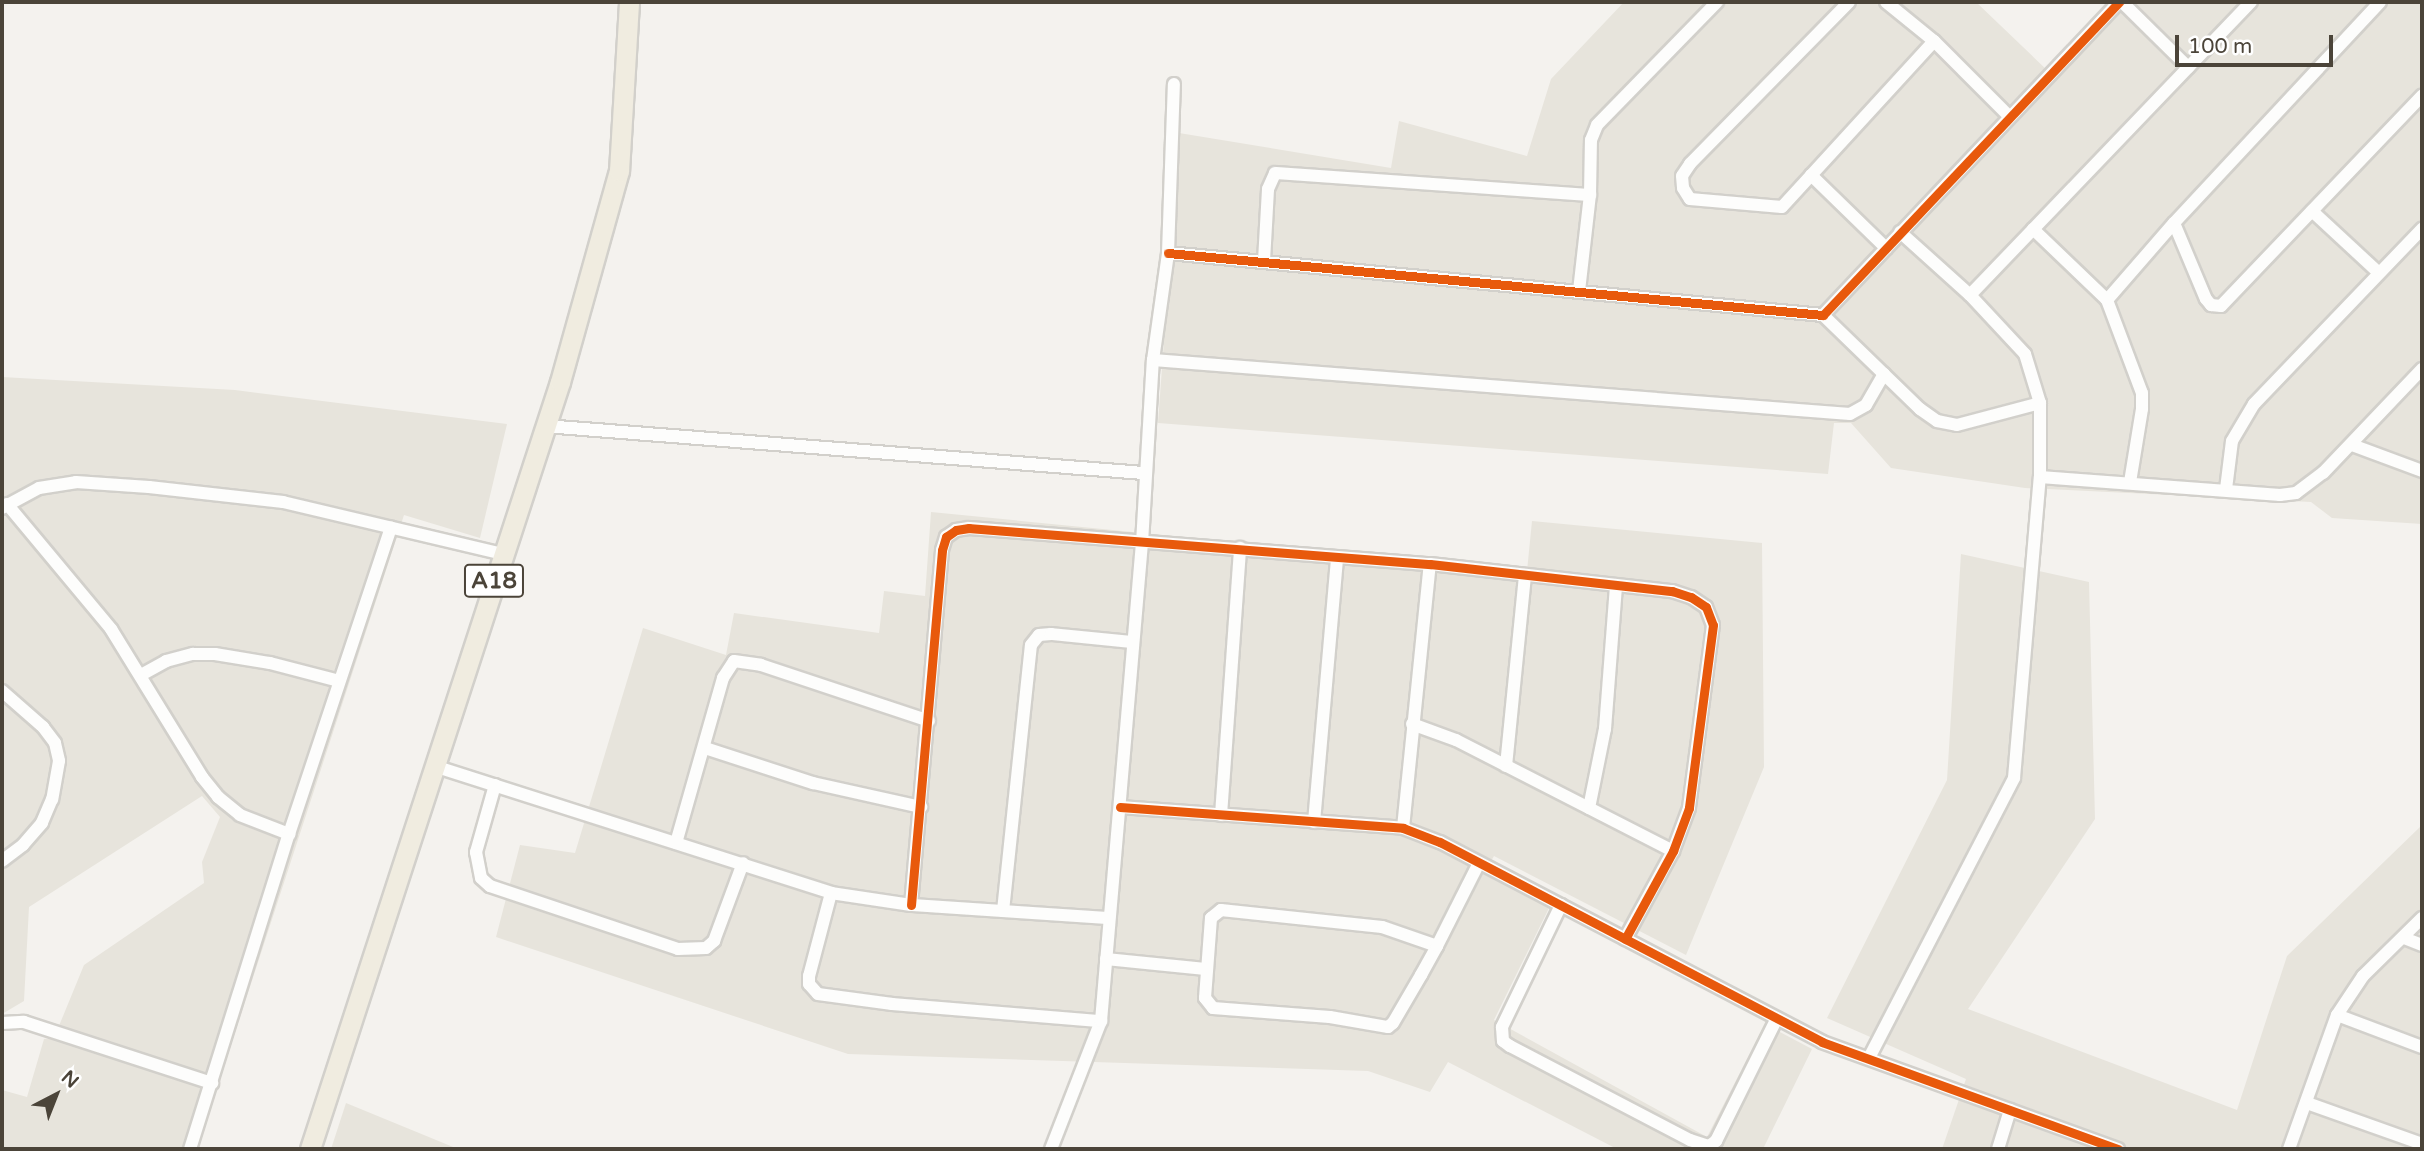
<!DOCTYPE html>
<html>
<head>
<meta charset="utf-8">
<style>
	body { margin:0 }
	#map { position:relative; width:2424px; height:1151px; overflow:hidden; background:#f4f2ee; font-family:"Varela Round",sans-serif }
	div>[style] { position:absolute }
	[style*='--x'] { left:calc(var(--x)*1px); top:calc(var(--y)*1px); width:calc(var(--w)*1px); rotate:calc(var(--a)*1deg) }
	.residential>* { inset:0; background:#e7e4dc }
	.roads { filter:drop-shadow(2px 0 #d2d0cb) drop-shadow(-2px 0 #d2d0cb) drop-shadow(0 2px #d2d0cb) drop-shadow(0 -2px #d2d0cb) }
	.minor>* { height:12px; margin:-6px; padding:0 6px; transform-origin:6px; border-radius:6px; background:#fdfdfc }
	.trunk>* { height:19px; margin:-9.5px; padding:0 9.5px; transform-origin:9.5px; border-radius:9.5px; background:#f0ece0 }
	.cycleway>* { height:9px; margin:-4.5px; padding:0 4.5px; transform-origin:4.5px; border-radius:4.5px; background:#e8590c }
	span { translate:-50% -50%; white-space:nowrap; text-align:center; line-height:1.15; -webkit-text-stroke:5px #fff; paint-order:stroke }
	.shield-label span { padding:2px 5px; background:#fff; border:2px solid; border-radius:5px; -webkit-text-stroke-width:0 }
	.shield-label { font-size:23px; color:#4b4439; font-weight:700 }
	.frame { position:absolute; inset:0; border:4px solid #4b4439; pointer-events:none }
	.north { position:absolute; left:21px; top:1060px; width:70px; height:70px; -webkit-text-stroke:5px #fff; paint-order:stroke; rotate:42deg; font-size:19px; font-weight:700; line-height:28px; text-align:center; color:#4b4439 }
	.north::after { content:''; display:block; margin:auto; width:24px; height:32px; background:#4b4439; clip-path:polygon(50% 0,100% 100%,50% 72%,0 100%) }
	.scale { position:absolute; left:2175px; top:35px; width:158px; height:32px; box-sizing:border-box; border:4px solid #4b4439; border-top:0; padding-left:9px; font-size:21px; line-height:24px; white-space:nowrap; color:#4b4439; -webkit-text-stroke:5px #fff; paint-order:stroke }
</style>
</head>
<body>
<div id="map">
	<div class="residential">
		<i style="clip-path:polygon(1624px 2px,1976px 2px,2049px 72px,2120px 2px,2422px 2px,2422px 524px,2332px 518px,2311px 502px,2025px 488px,1891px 468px,1851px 423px,1834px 423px,1828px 474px,1158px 423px,1179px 133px,1391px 168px,1399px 121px,1527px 156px,1551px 79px)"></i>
		<i style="clip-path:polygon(2px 377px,235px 390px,507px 424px,480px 538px,404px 515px,197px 1149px,2px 1149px,2px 1090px,27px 1097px,44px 1039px,54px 1038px,84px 965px,204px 883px,202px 862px,220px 817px,202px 796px,29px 907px,24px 1001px,2px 1014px)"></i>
		<i style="clip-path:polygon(931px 512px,1527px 571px,1532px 521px,1762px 543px,1764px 767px,1686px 955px,1494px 856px,1484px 873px,1549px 908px,1494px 1020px,1707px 1137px,1765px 1024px,1812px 1049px,1763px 1149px,1617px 1149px,1448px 1062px,1430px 1092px,1368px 1071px,848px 1054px,496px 937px,520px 845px,575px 853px,643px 628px,726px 655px,734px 613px,879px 633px,884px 591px,925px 596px)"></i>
		<i style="clip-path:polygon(1961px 554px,2089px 582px,2095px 819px,1968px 1009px,2237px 1110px,2287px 956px,2422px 825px,2422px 1149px,1942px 1149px,1966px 1079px,1827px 1018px,1947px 780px)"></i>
		<i style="clip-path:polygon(346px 1103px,458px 1149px,331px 1149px)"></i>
	</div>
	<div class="roads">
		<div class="minor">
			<i style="--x:1849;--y:2;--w:227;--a:134.5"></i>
			<i style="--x:1690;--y:164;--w:14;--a:124"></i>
			<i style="--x:1682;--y:176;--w:12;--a:85"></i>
			<i style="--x:1683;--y:188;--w:13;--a:58"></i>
			<i style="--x:1690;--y:199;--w:92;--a:5"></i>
			<i style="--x:1782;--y:207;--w:225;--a:-47.5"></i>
			<i style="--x:1886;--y:2;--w:62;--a:39.1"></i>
			<i style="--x:1934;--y:41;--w:107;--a:45"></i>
			<i style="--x:2122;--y:2;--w:93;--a:44.6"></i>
			<i style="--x:1811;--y:175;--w:105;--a:44.2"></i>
			<i style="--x:2312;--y:211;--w:91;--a:42.8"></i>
			<i style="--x:2174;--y:223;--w:82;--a:67.2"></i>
			<i style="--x:2206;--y:299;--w:8;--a:50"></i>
			<i style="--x:2211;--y:305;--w:10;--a:6"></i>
			<i style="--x:2221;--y:306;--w:291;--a:-46.3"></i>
			<i style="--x:2033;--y:229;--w:103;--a:43.8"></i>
			<i style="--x:2107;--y:300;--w:99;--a:69.4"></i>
			<i style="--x:2142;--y:393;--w:16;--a:90"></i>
			<i style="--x:2142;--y:409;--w:74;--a:99.3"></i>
			<i style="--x:1168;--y:253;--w:658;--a:5.41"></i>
			<i style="--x:1823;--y:315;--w:431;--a:-46.6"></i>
			<i style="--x:1264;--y:261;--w:72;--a:-86.8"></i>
			<i style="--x:1268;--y:189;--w:17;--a:-66"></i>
			<i style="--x:1275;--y:173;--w:316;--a:4"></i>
			<i style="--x:1579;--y:291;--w:97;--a:-83.5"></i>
			<i style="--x:1590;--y:195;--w:55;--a:-89"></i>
			<i style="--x:1591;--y:140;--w:16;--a:-68"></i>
			<i style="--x:1597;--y:125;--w:172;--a:-45.7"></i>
			<i style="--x:1970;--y:295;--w:406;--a:-46.2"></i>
			<i style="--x:2107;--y:300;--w:102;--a:-49"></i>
			<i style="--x:2174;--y:223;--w:302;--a:-47"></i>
			<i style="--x:1823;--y:315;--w:135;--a:44.1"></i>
			<i style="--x:1920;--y:409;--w:21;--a:35"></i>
			<i style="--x:1937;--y:421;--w:20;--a:11"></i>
			<i style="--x:1957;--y:425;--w:86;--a:-14.8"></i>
			<i style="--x:1153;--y:360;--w:699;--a:4.43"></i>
			<i style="--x:1850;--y:414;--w:18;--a:-29"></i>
			<i style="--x:1866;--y:405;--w:36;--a:-60"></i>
			<i style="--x:545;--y:426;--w:601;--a:4.49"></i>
			<i style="--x:2352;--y:445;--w:75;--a:20.4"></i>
			<i style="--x:2040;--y:477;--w:241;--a:4.3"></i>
			<i style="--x:2280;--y:495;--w:16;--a:-7"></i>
			<i style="--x:2296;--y:493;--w:34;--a:-37"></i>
			<i style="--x:2323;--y:473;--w:144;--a:-46.4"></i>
			<i style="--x:2226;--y:489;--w:48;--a:-82.9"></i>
			<i style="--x:2232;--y:441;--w:43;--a:-59.3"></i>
			<i style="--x:2254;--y:404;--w:243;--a:-46.2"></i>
			<i style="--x:7;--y:504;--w:163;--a:50.2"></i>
			<i style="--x:111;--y:629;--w:174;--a:58.4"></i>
			<i style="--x:202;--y:777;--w:26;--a:51"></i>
			<i style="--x:218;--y:797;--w:28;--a:39"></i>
			<i style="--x:240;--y:815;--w:53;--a:21.2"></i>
			<i style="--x:2;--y:508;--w:42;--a:-28.4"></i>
			<i style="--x:39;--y:488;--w:37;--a:-9"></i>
			<i style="--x:76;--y:482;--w:73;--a:3.9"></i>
			<i style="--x:149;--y:487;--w:135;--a:6.4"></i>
			<i style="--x:283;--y:502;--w:226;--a:13.3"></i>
			<i style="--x:141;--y:675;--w:29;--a:-29"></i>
			<i style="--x:166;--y:661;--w:28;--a:-15"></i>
			<i style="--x:193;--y:654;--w:22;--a:0"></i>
			<i style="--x:215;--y:654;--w:56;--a:9.3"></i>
			<i style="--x:270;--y:663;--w:71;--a:14.6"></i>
			<i style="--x:2;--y:691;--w:55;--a:41.3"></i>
			<i style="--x:43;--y:727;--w:20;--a:53"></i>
			<i style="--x:55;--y:743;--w:18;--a:77"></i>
			<i style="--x:59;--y:761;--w:39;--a:100"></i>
			<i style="--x:52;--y:799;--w:26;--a:113"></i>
			<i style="--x:42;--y:823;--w:29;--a:131"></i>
			<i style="--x:23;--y:845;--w:26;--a:143"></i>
			<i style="--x:1412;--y:724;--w:47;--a:20"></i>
			<i style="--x:1456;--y:740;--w:244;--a:27.1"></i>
			<i style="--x:705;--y:748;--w:114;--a:18"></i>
			<i style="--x:813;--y:783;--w:111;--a:12.5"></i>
			<i style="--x:434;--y:766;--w:417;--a:17.7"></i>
			<i style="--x:831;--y:893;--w:81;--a:8.5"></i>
			<i style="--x:911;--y:905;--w:198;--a:3.8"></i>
			<i style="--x:1506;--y:766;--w:192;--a:-84.3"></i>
			<i style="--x:495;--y:785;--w:70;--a:105.8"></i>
			<i style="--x:476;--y:852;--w:26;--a:79"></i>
			<i style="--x:481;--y:878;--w:12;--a:42"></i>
			<i style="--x:490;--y:886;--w:198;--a:18.5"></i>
			<i style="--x:678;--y:949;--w:28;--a:-2"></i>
			<i style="--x:706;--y:948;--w:11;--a:-41"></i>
			<i style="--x:714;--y:941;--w:83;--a:-69.6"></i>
			<i style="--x:1120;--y:807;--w:284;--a:4.2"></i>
			<i style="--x:1403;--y:828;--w:40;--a:21"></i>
			<i style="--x:1440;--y:842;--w:431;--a:27.6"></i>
			<i style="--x:1822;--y:1042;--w:315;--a:19.9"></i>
			<i style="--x:1589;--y:808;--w:81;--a:-78.6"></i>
			<i style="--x:1605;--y:729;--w:142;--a:-85.6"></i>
			<i style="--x:1221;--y:815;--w:268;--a:-85.9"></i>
			<i style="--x:1314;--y:822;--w:265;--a:-85"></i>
			<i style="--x:1403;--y:828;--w:265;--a:-84.2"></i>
			<i style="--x:676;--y:843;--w:172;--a:-74.1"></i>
			<i style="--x:723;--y:678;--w:20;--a:-57"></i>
			<i style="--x:734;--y:661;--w:27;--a:8"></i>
			<i style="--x:761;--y:665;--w:177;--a:18.4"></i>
			<i style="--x:831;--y:893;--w:86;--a:104.8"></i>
			<i style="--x:809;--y:976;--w:8;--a:90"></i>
			<i style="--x:809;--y:984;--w:13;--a:48"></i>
			<i style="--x:818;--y:994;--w:75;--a:7.7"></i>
			<i style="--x:892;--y:1004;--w:210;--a:4.7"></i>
			<i style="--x:911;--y:905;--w:356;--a:-85"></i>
			<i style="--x:942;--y:550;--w:14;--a:-73"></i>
			<i style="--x:946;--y:537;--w:12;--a:-35"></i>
			<i style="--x:956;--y:530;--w:13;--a:-9"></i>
			<i style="--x:969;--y:528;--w:462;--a:4.5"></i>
			<i style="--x:1430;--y:564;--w:244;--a:6.4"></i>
			<i style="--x:1672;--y:591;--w:20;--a:18"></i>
			<i style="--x:1691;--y:597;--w:18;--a:34"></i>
			<i style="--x:1706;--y:607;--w:19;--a:69"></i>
			<i style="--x:1713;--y:625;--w:185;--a:97.5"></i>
			<i style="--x:1689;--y:808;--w:46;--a:110.4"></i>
			<i style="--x:1673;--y:851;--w:100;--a:118.6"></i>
			<i style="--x:1561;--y:905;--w:136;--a:115.8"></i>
			<i style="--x:1502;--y:1027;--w:14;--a:86"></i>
			<i style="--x:1503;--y:1041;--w:9;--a:36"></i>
			<i style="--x:1510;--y:1046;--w:203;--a:27.6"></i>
			<i style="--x:1690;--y:1140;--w:20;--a:18"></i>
			<i style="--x:1709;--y:1146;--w:9;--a:-36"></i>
			<i style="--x:1716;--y:1141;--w:137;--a:-63.6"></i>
			<i style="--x:1003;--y:911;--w:267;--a:-84"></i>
			<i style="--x:1031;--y:645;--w:13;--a:-51"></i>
			<i style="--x:1039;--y:635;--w:12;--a:-5"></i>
			<i style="--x:1051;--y:634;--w:80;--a:5.7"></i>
			<i style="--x:2404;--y:938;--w:19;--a:21"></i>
			<i style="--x:1437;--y:946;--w:58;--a:-160.9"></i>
			<i style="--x:1382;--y:927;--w:162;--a:-174"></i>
			<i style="--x:1221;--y:910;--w:13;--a:141"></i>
			<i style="--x:1211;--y:918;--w:80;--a:94.3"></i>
			<i style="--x:1205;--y:998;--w:13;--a:51"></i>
			<i style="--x:1213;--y:1008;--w:117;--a:4.4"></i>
			<i style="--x:1330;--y:1017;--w:59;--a:9.8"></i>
			<i style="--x:1388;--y:1027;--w:6;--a:-39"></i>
			<i style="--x:1393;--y:1023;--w:56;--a:-59.7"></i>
			<i style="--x:1421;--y:975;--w:33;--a:-61"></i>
			<i style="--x:1437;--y:946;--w:93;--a:-63.2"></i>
			<i style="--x:1106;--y:959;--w:100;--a:5.7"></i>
			<i style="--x:2337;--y:1015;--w:91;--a:20.6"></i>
			<i style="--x:2;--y:1023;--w:22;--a:-3"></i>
			<i style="--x:24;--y:1022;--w:198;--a:18"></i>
			<i style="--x:1869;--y:1058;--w:315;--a:-62.6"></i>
			<i style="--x:2014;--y:778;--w:302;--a:-85.1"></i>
			<i style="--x:2040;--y:477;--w:74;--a:-90"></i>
			<i style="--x:2040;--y:403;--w:51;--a:-107"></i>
			<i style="--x:2025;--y:354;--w:81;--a:-133"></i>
			<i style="--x:1970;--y:295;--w:94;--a:-138"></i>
			<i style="--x:2307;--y:1103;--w:122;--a:19.6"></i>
			<i style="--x:190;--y:1149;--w:330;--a:-72.6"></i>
			<i style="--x:289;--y:834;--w:323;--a:-71.6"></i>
			<i style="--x:1051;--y:1149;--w:137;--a:-68.7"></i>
			<i style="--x:1101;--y:1021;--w:480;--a:-85.1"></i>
			<i style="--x:1142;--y:543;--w:183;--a:-86.6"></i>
			<i style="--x:1153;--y:360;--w:108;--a:-82"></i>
			<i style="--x:1168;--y:253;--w:169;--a:-88"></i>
			<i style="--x:1998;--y:1149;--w:41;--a:-72.9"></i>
			<i style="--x:2289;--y:1149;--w:142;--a:-70.3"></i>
			<i style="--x:2337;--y:1015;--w:47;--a:-56.3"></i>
			<i style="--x:2363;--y:976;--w:83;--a:-44.5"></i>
		</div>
		<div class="trunk">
			<i style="--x:310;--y:1149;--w:807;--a:-71.95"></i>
			<i style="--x:560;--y:382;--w:219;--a:-74.4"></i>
			<i style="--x:619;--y:171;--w:169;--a:-86.6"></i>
		</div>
	</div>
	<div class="cycleway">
		<i style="--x:1168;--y:253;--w:658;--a:5.41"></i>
		<i style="--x:1823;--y:315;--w:431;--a:-46.6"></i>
		<i style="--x:1120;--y:807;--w:284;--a:4.2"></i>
		<i style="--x:1403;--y:828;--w:40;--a:21"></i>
		<i style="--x:1440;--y:842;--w:431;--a:27.6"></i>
		<i style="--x:1822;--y:1042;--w:315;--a:19.9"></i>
		<i style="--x:911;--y:905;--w:356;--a:-85"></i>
		<i style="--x:942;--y:550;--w:14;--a:-73"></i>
		<i style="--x:946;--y:537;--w:12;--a:-35"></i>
		<i style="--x:956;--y:530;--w:13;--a:-9"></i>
		<i style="--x:969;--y:528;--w:462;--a:4.5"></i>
		<i style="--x:1430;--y:564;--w:244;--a:6.4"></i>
		<i style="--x:1672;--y:591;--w:20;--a:18"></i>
		<i style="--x:1691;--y:597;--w:18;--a:34"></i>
		<i style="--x:1706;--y:607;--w:19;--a:69"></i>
		<i style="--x:1713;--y:625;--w:185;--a:97.5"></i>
		<i style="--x:1689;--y:808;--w:46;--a:110.4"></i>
		<i style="--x:1673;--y:851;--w:100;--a:118.6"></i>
	</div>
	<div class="shield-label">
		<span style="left:494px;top:581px">A18</span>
	</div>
	<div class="frame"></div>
	<div class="north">N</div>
	<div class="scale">100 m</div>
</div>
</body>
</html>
